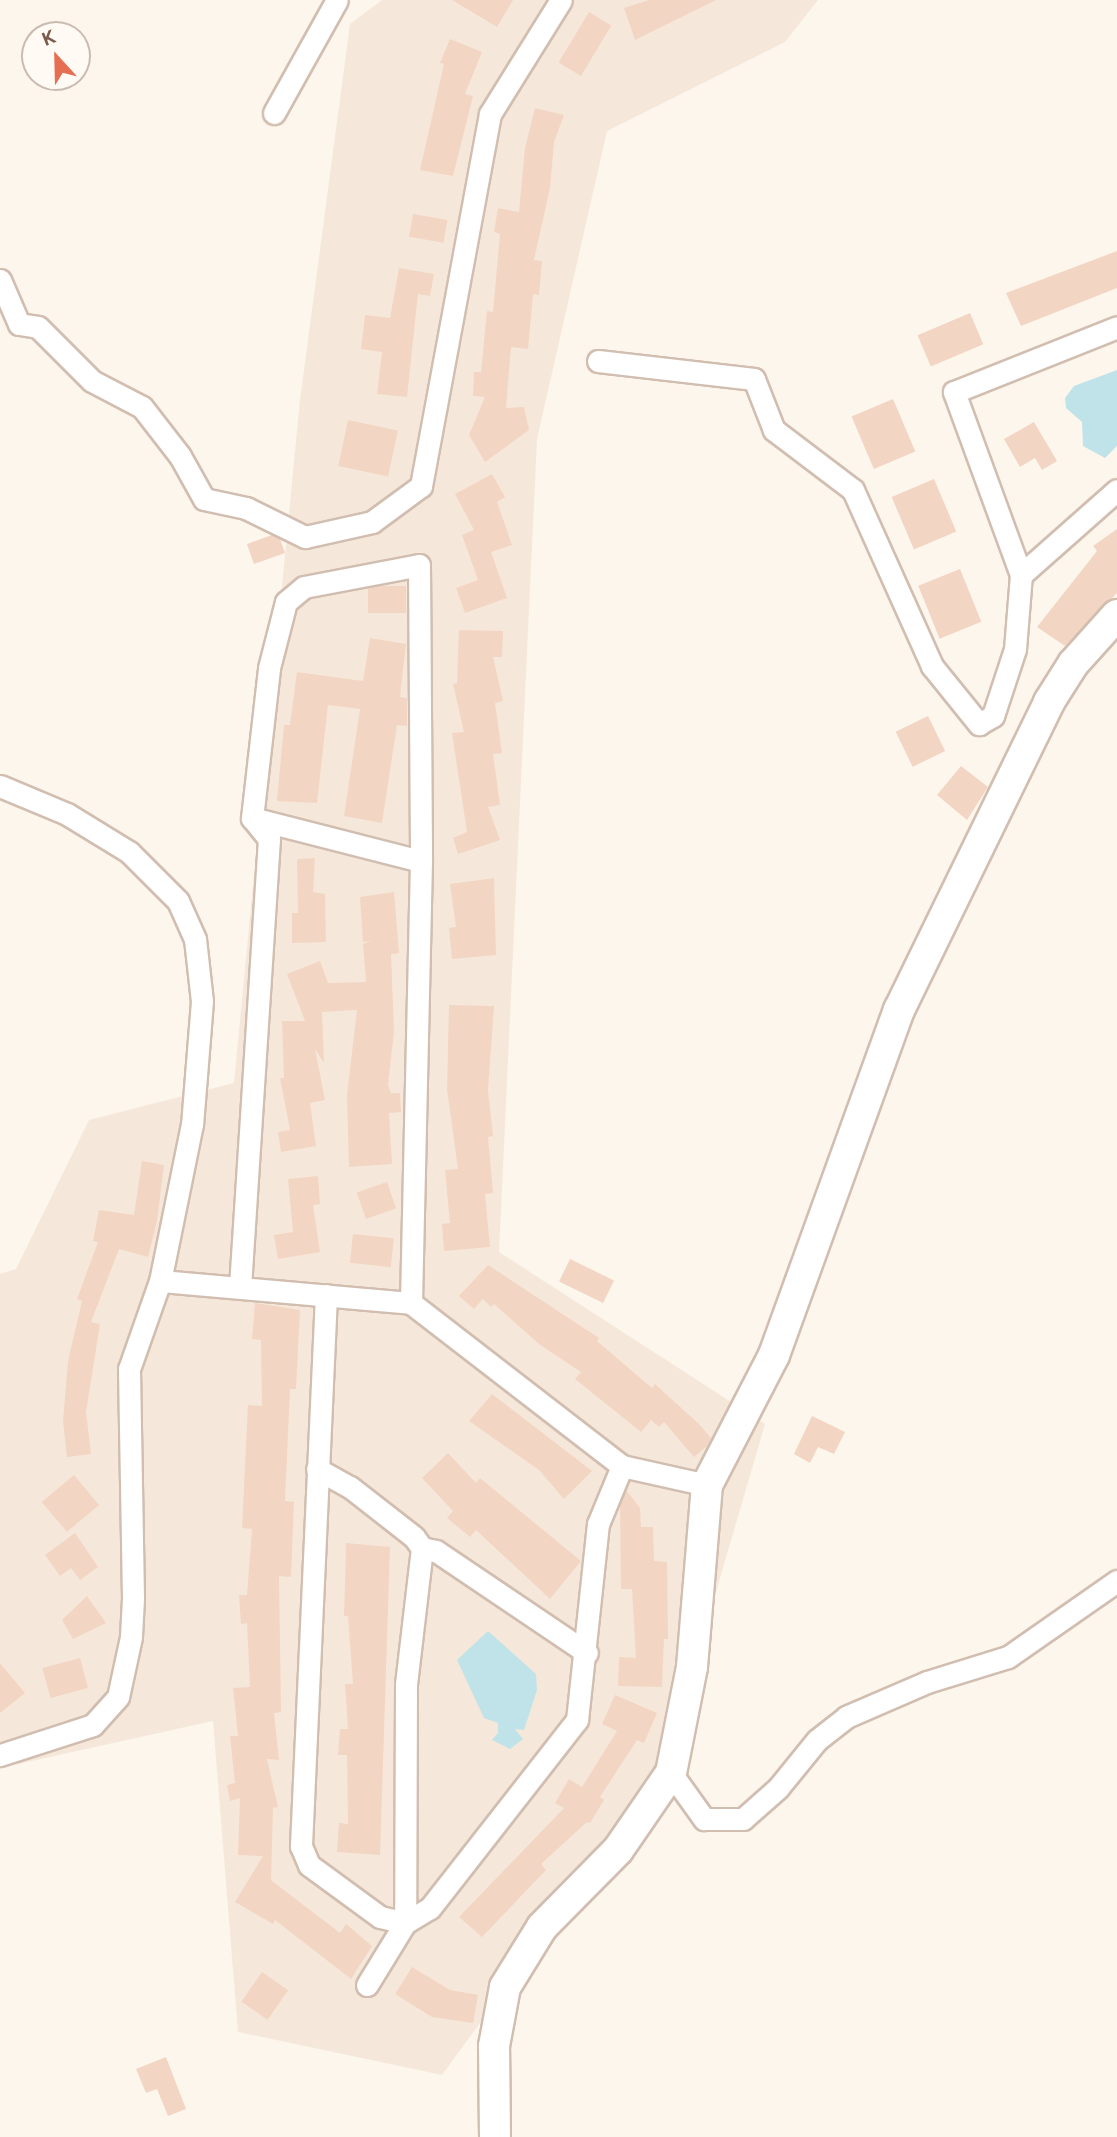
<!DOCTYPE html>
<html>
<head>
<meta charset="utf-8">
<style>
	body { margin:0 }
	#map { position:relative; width:1117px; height:2137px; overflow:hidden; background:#fdf6ec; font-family:Figtree,sans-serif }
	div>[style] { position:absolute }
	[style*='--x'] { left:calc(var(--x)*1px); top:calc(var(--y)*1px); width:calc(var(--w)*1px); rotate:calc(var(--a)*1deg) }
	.residential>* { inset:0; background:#f5e8da }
	.water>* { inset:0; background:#bfe3e8 }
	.building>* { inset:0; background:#f3d5c3; transform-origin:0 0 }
	.roads { filter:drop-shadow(2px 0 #d1beb0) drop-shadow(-2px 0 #d1beb0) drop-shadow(0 2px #d1beb0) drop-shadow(0 -2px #d1beb0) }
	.street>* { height:21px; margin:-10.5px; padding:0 10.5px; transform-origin:10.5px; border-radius:10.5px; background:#fff }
	.secondary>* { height:30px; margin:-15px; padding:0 15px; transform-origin:15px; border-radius:15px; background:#fff }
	span { translate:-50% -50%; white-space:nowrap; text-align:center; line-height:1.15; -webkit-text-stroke:7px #fffaf3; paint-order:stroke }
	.north { position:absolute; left:21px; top:21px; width:70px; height:70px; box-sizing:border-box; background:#fffaf3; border:2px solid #cabbb1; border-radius:50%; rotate:338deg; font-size:19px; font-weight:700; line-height:28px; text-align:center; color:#7a5c4d }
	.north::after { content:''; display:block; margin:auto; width:24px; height:32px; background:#e76f51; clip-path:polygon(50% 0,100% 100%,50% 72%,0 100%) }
</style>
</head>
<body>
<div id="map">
	<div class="residential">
		<i style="clip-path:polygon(382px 0,818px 0,785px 42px,607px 131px,537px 439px,499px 1252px,765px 1424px,668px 1756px,590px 1873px,442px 2075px,238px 2032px,213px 1721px,0 1768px,0 1274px,16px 1269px,89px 1120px,234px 1083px,300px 400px,350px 24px)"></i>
	</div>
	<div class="water">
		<i style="clip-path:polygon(1117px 370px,1117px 446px,1105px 458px,1083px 446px,1082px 422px,1066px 408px,1065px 398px,1074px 386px)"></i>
		<i style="clip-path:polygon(488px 1631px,536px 1674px,537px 1690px,524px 1730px,515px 1729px,523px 1739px,510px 1749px,492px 1740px,498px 1733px,498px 1723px,484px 1718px,457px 1660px)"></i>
	</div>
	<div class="building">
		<i style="clip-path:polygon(452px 0,513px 0,497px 27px)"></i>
		<i style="clip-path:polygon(649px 0,716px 0,635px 40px,624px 8px)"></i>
		<i style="left:589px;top:12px;width:26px;height:59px;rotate:31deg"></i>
		<i style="clip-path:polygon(450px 39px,482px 52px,465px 94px,473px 96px,453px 176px,420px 170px,444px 64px,440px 63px)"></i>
		<i style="clip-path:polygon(535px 108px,564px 115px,554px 142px,550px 188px,534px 260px,542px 261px,539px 295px,533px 294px,528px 349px,511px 347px,506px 408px,524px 407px,529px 430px,485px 462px,469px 435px,485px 397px,473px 396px,474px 372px,481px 372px,487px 311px,493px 312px,500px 234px,494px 232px,498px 208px,519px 212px,525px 148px)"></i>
		<i style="left:413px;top:214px;width:35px;height:23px;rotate:10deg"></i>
		<i style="clip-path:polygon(1117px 251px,1117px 288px,1021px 326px,1006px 293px)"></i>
		<i style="clip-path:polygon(399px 268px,434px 274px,430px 296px,418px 294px,407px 397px,377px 394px,382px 352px,361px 349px,365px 315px,390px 318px)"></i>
		<i style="left:970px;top:313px;width:34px;height:57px;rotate:67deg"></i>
		<i style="left:893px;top:399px;width:57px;height:45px;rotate:67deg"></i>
		<i style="left:348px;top:420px;width:51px;height:47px;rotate:12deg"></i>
		<i style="clip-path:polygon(1034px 422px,1057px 461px,1042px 470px,1035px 458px,1020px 467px,1004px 439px)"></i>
		<i style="clip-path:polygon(492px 474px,505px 497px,497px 502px,512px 545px,491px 552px,507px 598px,465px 613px,456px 588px,478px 580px,462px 535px,474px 530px,455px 494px)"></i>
		<i style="left:934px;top:479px;width:57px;height:46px;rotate:67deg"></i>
		<i style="clip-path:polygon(1117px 529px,1117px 593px,1065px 646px,1037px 627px,1097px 551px,1093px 546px)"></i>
		<i style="clip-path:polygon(272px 535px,280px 539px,285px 553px,254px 564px,247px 544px)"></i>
		<i style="left:960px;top:569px;width:57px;height:45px;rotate:68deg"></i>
		<i style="left:406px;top:586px;width:27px;height:38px;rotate:90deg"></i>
		<i style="clip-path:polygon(459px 630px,503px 631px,502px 657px,493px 657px,503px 701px,495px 703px,502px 753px,493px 754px,500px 805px,488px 807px,500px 840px,458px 854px,453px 838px,467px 832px,452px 733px,464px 732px,453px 684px,457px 683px)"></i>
		<i style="clip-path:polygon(370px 638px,406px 644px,400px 697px,407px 698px,407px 726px,397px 725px,382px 823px,344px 816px,360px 709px,328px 705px,317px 803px,277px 801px,284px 725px,290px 725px,297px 672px,363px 681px)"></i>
		<i style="left:928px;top:716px;width:39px;height:36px;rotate:64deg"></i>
		<i style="clip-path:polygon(961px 766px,988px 787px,967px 820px,937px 795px)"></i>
		<i style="clip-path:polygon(315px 858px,313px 892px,325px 894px,326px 942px,292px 943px,292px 913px,298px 913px,297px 859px)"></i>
		<i style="clip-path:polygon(494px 878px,496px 955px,452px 959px,449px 928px,456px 927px,450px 884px)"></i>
		<i style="clip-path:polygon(394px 892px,399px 953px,391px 954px,394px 1031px,388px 1085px,391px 1093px,400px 1093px,401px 1112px,389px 1113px,392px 1164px,349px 1167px,347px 1095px,357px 1010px,322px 1012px,324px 1063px,315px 1049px,325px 1100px,310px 1103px,316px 1146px,281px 1152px,278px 1132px,290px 1130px,280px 1078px,284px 1078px,282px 1021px,305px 1021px,287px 974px,320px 961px,328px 983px,366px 982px,363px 944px,371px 941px,363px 942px,360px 897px)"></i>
		<i style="clip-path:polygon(449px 1005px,494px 1006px,488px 1090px,493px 1136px,488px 1137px,493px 1193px,485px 1194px,490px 1247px,444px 1251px,442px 1224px,450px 1223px,445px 1170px,458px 1169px,447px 1089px)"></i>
		<i style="clip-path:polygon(142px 1161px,164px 1165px,157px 1221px,148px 1257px,119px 1249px,91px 1322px,100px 1324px,86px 1412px,91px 1454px,67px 1457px,63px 1421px,68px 1361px,82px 1301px,77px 1299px,98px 1242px,93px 1241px,99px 1210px,134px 1215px)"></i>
		<i style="clip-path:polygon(318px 1176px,320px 1204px,313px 1205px,320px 1252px,278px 1259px,274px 1235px,293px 1232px,288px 1179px)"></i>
		<i style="left:387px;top:1182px;width:28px;height:32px;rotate:71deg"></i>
		<i style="left:353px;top:1234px;width:41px;height:29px;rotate:6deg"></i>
		<i style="left:570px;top:1259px;width:49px;height:25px;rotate:26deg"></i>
		<i style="clip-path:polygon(488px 1265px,599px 1338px,597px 1341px,652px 1388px,655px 1384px,699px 1424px,711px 1438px,707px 1446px,694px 1457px,664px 1422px,659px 1427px,651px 1420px,641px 1432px,575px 1379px,581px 1372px,539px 1344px,494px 1304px,491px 1307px,483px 1299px,474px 1309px,459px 1296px)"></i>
		<i style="clip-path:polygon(255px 1303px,300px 1310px,296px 1389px,290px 1389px,285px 1501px,294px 1502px,291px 1577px,279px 1576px,281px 1712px,274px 1713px,279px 1760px,267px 1759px,278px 1807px,273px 1808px,271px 1880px,340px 1933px,346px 1924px,372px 1946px,351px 1979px,275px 1920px,273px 1924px,235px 1902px,263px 1856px,238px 1855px,240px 1798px,230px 1801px,227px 1785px,235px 1783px,230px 1736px,238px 1736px,233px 1688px,250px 1687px,247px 1623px,241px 1624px,239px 1595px,247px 1595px,252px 1529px,242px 1528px,248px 1405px,262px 1406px,261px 1340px,252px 1339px)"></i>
		<i style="clip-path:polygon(492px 1394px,592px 1471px,564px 1499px,539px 1470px,469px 1421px)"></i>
		<i style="clip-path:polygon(812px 1416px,845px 1432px,834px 1454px,818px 1447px,810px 1463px,794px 1454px)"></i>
		<i style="clip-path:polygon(448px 1453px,476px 1483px,480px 1478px,581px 1561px,550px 1599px,476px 1530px,470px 1537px,447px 1518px,453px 1511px,422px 1478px)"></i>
		<i style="left:74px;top:1475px;width:39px;height:42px;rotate:50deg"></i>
		<i style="clip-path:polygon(626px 1490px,640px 1508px,641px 1527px,653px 1527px,654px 1561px,667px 1562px,668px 1639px,664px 1639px,662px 1687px,618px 1686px,619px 1657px,636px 1658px,632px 1589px,621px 1589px,620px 1505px)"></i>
		<i style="clip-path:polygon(75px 1533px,98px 1567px,80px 1580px,71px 1568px,60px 1576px,45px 1555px)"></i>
		<i style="clip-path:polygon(346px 1543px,390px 1547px,380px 1855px,337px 1852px,339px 1823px,348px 1824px,347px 1755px,338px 1755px,340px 1729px,348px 1729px,345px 1684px,353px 1684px,348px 1616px,344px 1616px)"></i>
		<i style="clip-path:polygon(87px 1596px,106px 1623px,73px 1639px,62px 1620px)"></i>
		<i style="left:80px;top:1658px;width:31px;height:39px;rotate:75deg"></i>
		<i style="clip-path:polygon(0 1663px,25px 1693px,0 1713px)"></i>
		<i style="clip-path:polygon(615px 1695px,657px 1713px,644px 1743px,637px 1740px,600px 1797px,604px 1800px,590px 1823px,587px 1822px,541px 1864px,546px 1870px,482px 1937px,459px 1917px,564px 1808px,555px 1803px,569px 1779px,582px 1787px,617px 1731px,602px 1724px)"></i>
		<i style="clip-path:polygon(412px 1967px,450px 1990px,478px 1995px,473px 2023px,432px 2017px,395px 1994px)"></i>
		<i style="left:262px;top:1972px;width:32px;height:36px;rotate:35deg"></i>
		<i style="clip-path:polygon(166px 2057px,186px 2109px,168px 2116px,157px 2089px,146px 2093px,136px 2069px)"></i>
	</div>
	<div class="roads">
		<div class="street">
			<i style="--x:274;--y:113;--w:129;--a:-60.9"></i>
			<i style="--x:0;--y:280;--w:48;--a:66.6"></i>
			<i style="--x:19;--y:324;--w:19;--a:9"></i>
			<i style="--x:38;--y:327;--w:76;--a:45"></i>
			<i style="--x:92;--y:381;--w:56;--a:27.5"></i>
			<i style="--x:142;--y:407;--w:62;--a:52.2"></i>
			<i style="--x:180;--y:456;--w:49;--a:60.8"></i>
			<i style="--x:204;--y:499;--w:43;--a:12.1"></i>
			<i style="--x:246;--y:508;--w:66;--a:26.2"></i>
			<i style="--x:305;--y:537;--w:69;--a:-12.6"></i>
			<i style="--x:372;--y:522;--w:61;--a:-36.3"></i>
			<i style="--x:421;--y:486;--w:378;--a:-79.5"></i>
			<i style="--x:490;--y:114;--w:134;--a:-58.1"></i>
			<i style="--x:598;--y:361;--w:157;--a:6.6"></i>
			<i style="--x:754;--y:379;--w:55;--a:68.6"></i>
			<i style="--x:774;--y:430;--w:99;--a:37.2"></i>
			<i style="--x:853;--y:490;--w:193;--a:65.8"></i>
			<i style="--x:932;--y:666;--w:75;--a:51"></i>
			<i style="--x:979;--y:724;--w:16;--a:-30"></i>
			<i style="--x:993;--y:716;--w:71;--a:-71.8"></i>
			<i style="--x:1015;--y:649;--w:74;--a:-85.4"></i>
			<i style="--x:1021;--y:575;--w:195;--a:-110.1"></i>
			<i style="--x:954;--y:392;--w:175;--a:-21.7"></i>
			<i style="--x:1021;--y:575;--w:128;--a:-41.5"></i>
			<i style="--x:0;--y:786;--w:73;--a:22.7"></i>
			<i style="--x:67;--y:814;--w:73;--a:31.5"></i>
			<i style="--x:129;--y:852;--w:69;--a:45"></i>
			<i style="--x:178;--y:901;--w:42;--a:65.9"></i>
			<i style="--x:195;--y:939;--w:62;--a:83.6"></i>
			<i style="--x:202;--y:1001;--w:123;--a:94.6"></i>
			<i style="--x:192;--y:1124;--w:160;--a:101.5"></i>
			<i style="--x:160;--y:1281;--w:93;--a:109.4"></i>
			<i style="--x:129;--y:1369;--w:229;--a:89"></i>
			<i style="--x:133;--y:1598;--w:39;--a:93"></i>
			<i style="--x:131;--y:1637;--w:61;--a:102.2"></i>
			<i style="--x:118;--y:1697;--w:38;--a:132"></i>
			<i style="--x:93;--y:1725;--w:98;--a:162.1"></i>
			<i style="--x:252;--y:818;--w:174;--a:14.3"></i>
			<i style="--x:160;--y:1281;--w:252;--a:5"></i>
			<i style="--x:411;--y:1303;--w:267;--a:37.7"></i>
			<i style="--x:622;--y:1466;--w:87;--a:12.6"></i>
			<i style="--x:240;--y:1287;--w:449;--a:-86.3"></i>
			<i style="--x:269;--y:839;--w:27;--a:-129"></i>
			<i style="--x:252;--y:818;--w:151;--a:-83.5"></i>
			<i style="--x:269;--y:668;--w:68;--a:-75.6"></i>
			<i style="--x:286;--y:602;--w:23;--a:-40"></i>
			<i style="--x:304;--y:587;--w:117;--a:-10.8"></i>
			<i style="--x:419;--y:565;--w:296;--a:89.6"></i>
			<i style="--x:421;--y:861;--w:442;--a:91.3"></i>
			<i style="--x:326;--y:1295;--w:552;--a:92.6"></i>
			<i style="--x:301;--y:1846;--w:21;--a:67"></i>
			<i style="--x:309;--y:1865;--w:88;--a:36.2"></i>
			<i style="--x:380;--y:1917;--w:26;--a:13"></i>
			<i style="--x:317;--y:1469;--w:38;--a:29"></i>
			<i style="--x:350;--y:1487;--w:81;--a:38"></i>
			<i style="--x:414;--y:1537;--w:14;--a:54"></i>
			<i style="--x:422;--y:1548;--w:138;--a:96.7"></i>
			<i style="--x:406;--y:1685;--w:238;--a:90.2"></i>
			<i style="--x:422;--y:1548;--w:14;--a:12"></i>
			<i style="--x:436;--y:1551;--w:182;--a:34"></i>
			<i style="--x:671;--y:1773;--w:57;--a:54.3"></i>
			<i style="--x:704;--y:1819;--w:39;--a:0"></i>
			<i style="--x:743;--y:1819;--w:47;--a:-41.5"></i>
			<i style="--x:778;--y:1788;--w:62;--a:-50.9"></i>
			<i style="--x:817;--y:1740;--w:37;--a:-38"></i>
			<i style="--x:846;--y:1717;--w:88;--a:-23.4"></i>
			<i style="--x:927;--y:1682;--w:85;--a:-17.2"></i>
			<i style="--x:1008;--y:1657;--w:133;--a:-34.9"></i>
			<i style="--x:367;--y:1985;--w:73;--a:-58.5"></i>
			<i style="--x:405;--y:1923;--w:29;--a:-31"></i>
			<i style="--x:430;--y:1908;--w:239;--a:-52"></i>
			<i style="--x:577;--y:1720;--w:197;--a:-83.9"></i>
			<i style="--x:598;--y:1524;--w:63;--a:-67.5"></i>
		</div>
		<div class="secondary">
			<i style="--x:495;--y:2137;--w:91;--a:-90.6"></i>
			<i style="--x:494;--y:2046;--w:60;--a:-79.4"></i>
			<i style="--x:505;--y:1987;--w:70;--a:-58.3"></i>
			<i style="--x:542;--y:1927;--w:108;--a:-45.4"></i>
			<i style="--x:618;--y:1850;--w:93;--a:-55.5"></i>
			<i style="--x:671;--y:1773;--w:108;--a:-78.8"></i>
			<i style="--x:692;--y:1667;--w:183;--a:-85.3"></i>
			<i style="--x:707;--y:1485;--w:146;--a:-62.7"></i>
			<i style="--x:774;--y:1355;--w:367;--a:-70.1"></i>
			<i style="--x:899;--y:1010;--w:343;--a:-64"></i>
			<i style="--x:1049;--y:702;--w:45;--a:-57.7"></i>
			<i style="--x:1073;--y:664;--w:66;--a:-48.1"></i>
		</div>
	</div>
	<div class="north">K</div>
</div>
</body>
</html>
